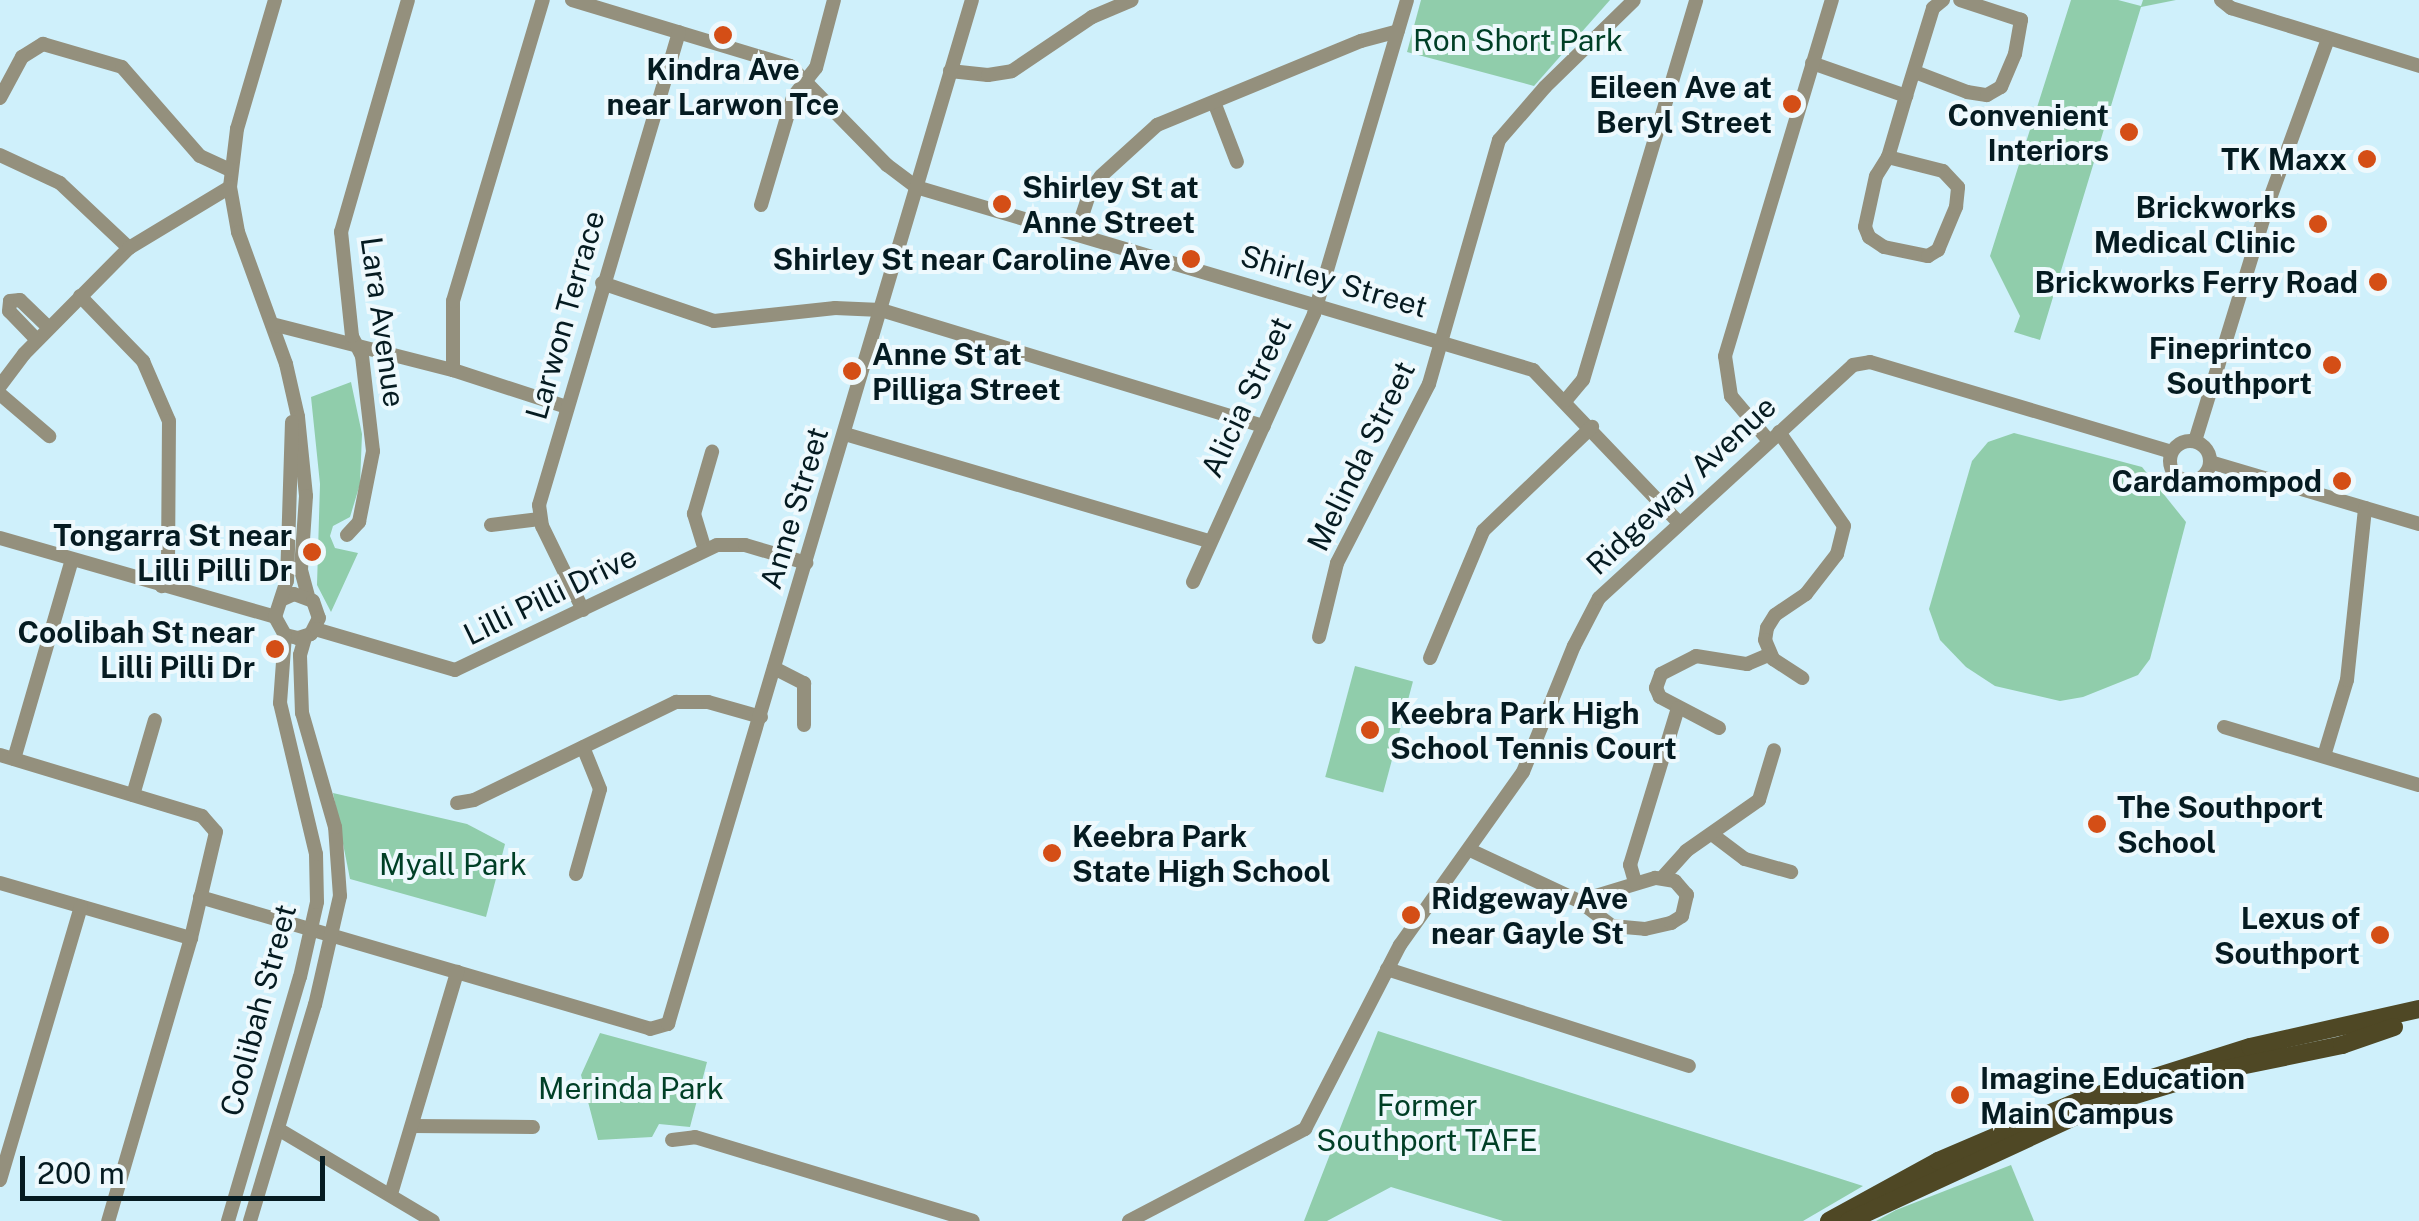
<!DOCTYPE html>
<html>
<head>
<meta charset="utf-8">
<style>
	body { margin:0 }
	#map { position:relative; width:2419px; height:1221px; overflow:hidden; background:#cff0fb; font-family:"Public Sans",sans-serif }
	div>[style] { position:absolute }
	[style*='--x'] { left:calc(var(--x)*1px); top:calc(var(--y)*1px); width:calc(var(--w)*1px); rotate:calc(var(--a)*1deg) }
	.green>* { inset:0; background:#90cdab; transform-origin:0 0 }
	.minor>* { height:14px; margin:-7px; padding:0 7px; transform-origin:7px; border-radius:7px; background:#94907d }
	.minor>.ring { margin:-7px; padding:0; box-sizing:content-box; background:none; border:14px solid #94907d; border-radius:50% }
	.major>* { height:18px; margin:-9px; padding:0 9px; transform-origin:9px; border-radius:9px; background:#4f4825 }
	.dots>* { width:28px; height:28px; translate:-50% -50%; box-sizing:border-box; border:5px solid #eef9fd; border-radius:50% }
	span { translate:-50% -50%; white-space:nowrap; text-align:center; line-height:1.15; -webkit-text-stroke:8px #eef9fd; paint-order:stroke }
	.park-label { font-size:30px; color:#003f26 }
	.poi-label { font-size:30px; color:#051b21; font-weight:700 }
	.right { translate:-100% -50%; text-align:right }
	.left { translate:0 -50%; text-align:left }
	.street-label { font-size:30px; color:#051b21 }
	.scale { position:absolute; left:20px; top:1156px; width:305px; height:45px; box-sizing:border-box; border:5px solid #051b21; border-top:0; padding-left:12px; font-size:30px; line-height:35px; white-space:nowrap; color:#051b21; -webkit-text-stroke:8px #eef9fd; paint-order:stroke }
</style>
</head>
<body>
<div id="map">
	<div class="green">
		<i style="clip-path:polygon(1421px 0,1610px 0,1534px 86px,1407px 52px)"></i>
		<i style="clip-path:polygon(2071px 0,2118px 0,2141px 6px,2143px 0,2176px 0,2141px 7px,2040px 340px,2014px 332px,2020px 316px,1990px 256px)"></i>
		<i style="clip-path:polygon(351px 382px,362px 434px,360px 484px,350px 517px,333px 526px,330px 536px,335px 548px,358px 553px,331px 612px,317px 585px,320px 484px,311px 397px)"></i>
		<i style="clip-path:polygon(2014px 433px,2142px 467px,2186px 522px,2150px 659px,2138px 675px,2083px 697px,2060px 701px,1995px 686px,1966px 667px,1940px 640px,1929px 609px,1972px 461px,1988px 442px)"></i>
		<i style="left:1355px;top:666px;width:60px;height:115px;rotate:15deg"></i>
		<i style="clip-path:polygon(333px 793px,467px 824px,505px 844px,486px 917px,350px 879px)"></i>
		<i style="clip-path:polygon(1378px 1031px,1863px 1186px,1803px 1221px,1503px 1221px,1391px 1187px,1327px 1221px,1304px 1221px)"></i>
		<i style="clip-path:polygon(600px 1033px,707px 1062px,690px 1127px,659px 1124px,652px 1137px,598px 1140px,581px 1075px)"></i>
		<i style="clip-path:polygon(2011px 1165px,2034px 1221px,1876px 1221px,1896px 1210px)"></i>
	</div>
	<div class="minor">
		<i style="--x:275;--y:0;--w:134;--a:106.4"></i>
		<i style="--x:237;--y:129;--w:58;--a:96.9"></i>
		<i style="--x:230;--y:187;--w:46;--a:79.9"></i>
		<i style="--x:238;--y:232;--w:140;--a:70"></i>
		<i style="--x:286;--y:364;--w:54;--a:77.2"></i>
		<i style="--x:298;--y:417;--w:79;--a:84.2"></i>
		<i style="--x:306;--y:496;--w:74;--a:93.9"></i>
		<i style="--x:301;--y:570;--w:28;--a:75"></i>
		<i style="--x:572;--y:0;--w:228;--a:16.8"></i>
		<i style="--x:790;--y:66;--w:139;--a:45.6"></i>
		<i style="--x:887;--y:165;--w:36;--a:37"></i>
		<i style="--x:916;--y:187;--w:644;--a:16.52"></i>
		<i style="--x:1533;--y:370;--w:211;--a:46.3"></i>
		<i style="--x:2221;--y:0;--w:13;--a:39"></i>
		<i style="--x:2231;--y:8;--w:197;--a:17.1"></i>
		<i style="--x:1812;--y:63;--w:100;--a:19.3"></i>
		<i style="--x:1906;--y:96;--w:64;--a:106.4"></i>
		<i style="--x:1888;--y:157;--w:22;--a:122"></i>
		<i style="--x:1876;--y:176;--w:52;--a:102.2"></i>
		<i style="--x:1865;--y:227;--w:11;--a:68"></i>
		<i style="--x:1869;--y:237;--w:18;--a:34"></i>
		<i style="--x:1884;--y:247;--w:45;--a:11.6"></i>
		<i style="--x:1928;--y:256;--w:12;--a:-31"></i>
		<i style="--x:1938;--y:250;--w:47;--a:-67.3"></i>
		<i style="--x:1956;--y:207;--w:20;--a:-84"></i>
		<i style="--x:1958;--y:187;--w:22;--a:-133"></i>
		<i style="--x:1943;--y:171;--w:57;--a:-165.7"></i>
		<i style="--x:950;--y:71;--w:38;--a:6"></i>
		<i style="--x:988;--y:75;--w:24;--a:-9"></i>
		<i style="--x:1012;--y:71;--w:97;--a:-34"></i>
		<i style="--x:1092;--y:17;--w:43;--a:-23"></i>
		<i style="--x:1915;--y:72;--w:56;--a:21"></i>
		<i style="--x:1967;--y:92;--w:20;--a:9"></i>
		<i style="--x:1987;--y:95;--w:16;--a:-30"></i>
		<i style="--x:2001;--y:87;--w:36;--a:-67"></i>
		<i style="--x:2015;--y:54;--w:35;--a:-80"></i>
		<i style="--x:2021;--y:20;--w:64;--a:-161.8"></i>
		<i style="--x:1906;--y:96;--w:92;--a:-72.9"></i>
		<i style="--x:1933;--y:8;--w:13;--a:-39"></i>
		<i style="--x:0;--y:98;--w:47;--a:-61.8"></i>
		<i style="--x:22;--y:57;--w:25;--a:-32"></i>
		<i style="--x:43;--y:44;--w:82;--a:16.2"></i>
		<i style="--x:122;--y:67;--w:118;--a:48.8"></i>
		<i style="--x:200;--y:156;--w:33;--a:25"></i>
		<i style="--x:1214;--y:102;--w:64;--a:69"></i>
		<i style="--x:0;--y:155;--w:66;--a:25"></i>
		<i style="--x:60;--y:183;--w:95;--a:43.3"></i>
		<i style="--x:761;--y:205;--w:113;--a:-73.5"></i>
		<i style="--x:793;--y:97;--w:37;--a:-52"></i>
		<i style="--x:816;--y:68;--w:70;--a:-75.2"></i>
		<i style="--x:1076;--y:234;--w:47;--a:-71.6"></i>
		<i style="--x:1091;--y:189;--w:16;--a:-52"></i>
		<i style="--x:1101;--y:176;--w:76;--a:-42.3"></i>
		<i style="--x:1157;--y:125;--w:221;--a:-22.4"></i>
		<i style="--x:1361;--y:41;--w:38;--a:-15"></i>
		<i style="--x:602;--y:283;--w:118;--a:18.7"></i>
		<i style="--x:714;--y:321;--w:122;--a:-6.1"></i>
		<i style="--x:835;--y:308;--w:46;--a:2.5"></i>
		<i style="--x:881;--y:310;--w:400;--a:16.9"></i>
		<i style="--x:80;--y:296;--w:91;--a:45.9"></i>
		<i style="--x:143;--y:361;--w:65;--a:66.6"></i>
		<i style="--x:169;--y:421;--w:138;--a:90.4"></i>
		<i style="--x:168;--y:559;--w:28;--a:103"></i>
		<i style="--x:272;--y:324;--w:187;--a:14.3"></i>
		<i style="--x:453;--y:370;--w:120;--a:18"></i>
		<i style="--x:37;--y:340;--w:40;--a:-134"></i>
		<i style="--x:9;--y:311;--w:10;--a:-84"></i>
		<i style="--x:10;--y:301;--w:10;--a:-6"></i>
		<i style="--x:20;--y:300;--w:40;--a:44"></i>
		<i style="--x:453;--y:370;--w:69;--a:-90"></i>
		<i style="--x:453;--y:301;--w:314;--a:-73.4"></i>
		<i style="--x:0;--y:386;--w:40;--a:-53"></i>
		<i style="--x:24;--y:354;--w:149;--a:-45.3"></i>
		<i style="--x:129;--y:248;--w:118;--a:-31.1"></i>
		<i style="--x:0;--y:394;--w:65;--a:40.6"></i>
		<i style="--x:1566;--y:400;--w:26;--a:-50"></i>
		<i style="--x:1583;--y:380;--w:396;--a:-73.4"></i>
		<i style="--x:1779;--y:432;--w:114;--a:55.3"></i>
		<i style="--x:1844;--y:526;--w:29;--a:104"></i>
		<i style="--x:1837;--y:554;--w:51;--a:127.8"></i>
		<i style="--x:1806;--y:594;--w:37;--a:146"></i>
		<i style="--x:1775;--y:615;--w:15;--a:122"></i>
		<i style="--x:1767;--y:628;--w:12;--a:99"></i>
		<i style="--x:1765;--y:640;--w:21;--a:67"></i>
		<i style="--x:1773;--y:659;--w:35;--a:33"></i>
		<i style="--x:845;--y:434;--w:379;--a:16.4"></i>
		<i class="ring" style="left:2170px;top:441px;width:26px;height:26px"></i>
		<i style="--x:1769;--y:441;--w:59;--a:-130.2"></i>
		<i style="--x:1731;--y:396;--w:40;--a:-98.5"></i>
		<i style="--x:1725;--y:356;--w:372;--a:-73.3"></i>
		<i style="--x:2195;--y:441;--w:251;--a:-72.9"></i>
		<i style="--x:2269;--y:201;--w:172;--a:-70"></i>
		<i style="--x:2210;--y:462;--w:218;--a:16.5"></i>
		<i style="--x:491;--y:525;--w:49;--a:-7"></i>
		<i style="--x:347;--y:535;--w:18;--a:-47"></i>
		<i style="--x:359;--y:522;--w:72;--a:-78.8"></i>
		<i style="--x:373;--y:451;--w:96;--a:-96.6"></i>
		<i style="--x:362;--y:356;--w:22;--a:-117"></i>
		<i style="--x:352;--y:336;--w:105;--a:-96"></i>
		<i style="--x:341;--y:232;--w:241;--a:-73.9"></i>
		<i style="--x:0;--y:538;--w:286;--a:16"></i>
		<i style="--x:705;--y:550;--w:38;--a:-107"></i>
		<i style="--x:694;--y:514;--w:65;--a:-73.8"></i>
		<i style="--x:1193;--y:582;--w:294;--a:-65.7"></i>
		<i style="--x:1314;--y:314;--w:327;--a:-73.5"></i>
		<i style="--x:281;--y:600;--w:14;--a:-25"></i>
		<i style="--x:294;--y:594;--w:20;--a:20"></i>
		<i style="--x:313;--y:601;--w:18;--a:71"></i>
		<i style="--x:319;--y:618;--w:18;--a:117"></i>
		<i style="--x:311;--y:634;--w:14;--a:163"></i>
		<i style="--x:298;--y:638;--w:13;--a:-167"></i>
		<i style="--x:285;--y:635;--w:21;--a:-119"></i>
		<i style="--x:275;--y:617;--w:38;--a:-72"></i>
		<i style="--x:287;--y:581;--w:159;--a:-88.2"></i>
		<i style="--x:583;--y:610;--w:93;--a:-116"></i>
		<i style="--x:542;--y:526;--w:21;--a:-98"></i>
		<i style="--x:539;--y:505;--w:493;--a:-73.5"></i>
		<i style="--x:315;--y:629;--w:146;--a:16.3"></i>
		<i style="--x:455;--y:670;--w:290;--a:-25.5"></i>
		<i style="--x:717;--y:545;--w:28;--a:0"></i>
		<i style="--x:745;--y:545;--w:64;--a:16.4"></i>
		<i style="--x:1319;--y:637;--w:76;--a:-76.3"></i>
		<i style="--x:1337;--y:563;--w:201;--a:-62.8"></i>
		<i style="--x:1429;--y:384;--w:254;--a:-74"></i>
		<i style="--x:1499;--y:140;--w:70;--a:-49"></i>
		<i style="--x:1545;--y:87;--w:124;--a:-44.3"></i>
		<i style="--x:1430;--y:658;--w:138;--a:-67.3"></i>
		<i style="--x:1483;--y:531;--w:151;--a:-43.7"></i>
		<i style="--x:774;--y:668;--w:34;--a:27"></i>
		<i style="--x:804;--y:683;--w:42;--a:90"></i>
		<i style="--x:2224;--y:727;--w:203;--a:16.6"></i>
		<i style="--x:1719;--y:728;--w:67;--a:-152.3"></i>
		<i style="--x:1660;--y:697;--w:10;--a:-114"></i>
		<i style="--x:1656;--y:688;--w:15;--a:-70"></i>
		<i style="--x:1661;--y:674;--w:39;--a:-27"></i>
		<i style="--x:1696;--y:656;--w:52;--a:8.9"></i>
		<i style="--x:1747;--y:664;--w:25;--a:-23"></i>
		<i style="--x:0;--y:755;--w:211;--a:16.8"></i>
		<i style="--x:202;--y:816;--w:21;--a:49"></i>
		<i style="--x:216;--y:832;--w:109;--a:103.3"></i>
		<i style="--x:191;--y:938;--w:295;--a:106.3"></i>
		<i style="--x:2324;--y:756;--w:79;--a:-73.2"></i>
		<i style="--x:2347;--y:680;--w:173;--a:-84"></i>
		<i style="--x:14;--y:759;--w:207;--a:-73.8"></i>
		<i style="--x:133;--y:795;--w:78;--a:-73.7"></i>
		<i style="--x:457;--y:803;--w:17;--a:-10"></i>
		<i style="--x:474;--y:800;--w:225;--a:-25.9"></i>
		<i style="--x:676;--y:702;--w:32;--a:0"></i>
		<i style="--x:708;--y:702;--w:55;--a:15.8"></i>
		<i style="--x:1713;--y:835;--w:40;--a:37"></i>
		<i style="--x:1745;--y:859;--w:48;--a:15.8"></i>
		<i style="--x:1470;--y:850;--w:120;--a:25.1"></i>
		<i style="--x:1579;--y:901;--w:41;--a:37.1"></i>
		<i style="--x:1612;--y:926;--w:33;--a:5"></i>
		<i style="--x:1645;--y:929;--w:27;--a:-13"></i>
		<i style="--x:1671;--y:923;--w:13;--a:-32"></i>
		<i style="--x:1682;--y:916;--w:22;--a:-77"></i>
		<i style="--x:1687;--y:895;--w:18;--a:-131"></i>
		<i style="--x:1675;--y:881;--w:20;--a:-171"></i>
		<i style="--x:1655;--y:878;--w:79;--a:163.2"></i>
		<i style="--x:576;--y:874;--w:88;--a:-74.2"></i>
		<i style="--x:600;--y:789;--w:45;--a:-112"></i>
		<i style="--x:1662;--y:878;--w:36;--a:-48"></i>
		<i style="--x:1686;--y:851;--w:89;--a:-34.9"></i>
		<i style="--x:1759;--y:800;--w:52;--a:-73.3"></i>
		<i style="--x:1635;--y:882;--w:18;--a:-106"></i>
		<i style="--x:1630;--y:865;--w:164;--a:-73"></i>
		<i style="--x:0;--y:883;--w:199;--a:16.1"></i>
		<i style="--x:200;--y:897;--w:469;--a:16.3"></i>
		<i style="--x:650;--y:1029;--w:19;--a:-16"></i>
		<i style="--x:668;--y:1024;--w:1068;--a:-73.47"></i>
		<i style="--x:1387;--y:969;--w:317;--a:17.8"></i>
		<i style="--x:412;--y:1126;--w:121;--a:0.5"></i>
		<i style="--x:278;--y:1129;--w:180;--a:30.7"></i>
		<i style="--x:672;--y:1140;--w:23;--a:-7"></i>
		<i style="--x:695;--y:1137;--w:290;--a:16.8"></i>
		<i style="--x:0;--y:1180;--w:285;--a:-73.5"></i>
		<i style="--x:391;--y:1194;--w:232;--a:-73.4"></i>
		<i style="--x:228;--y:1221;--w:254;--a:-73.6"></i>
		<i style="--x:300;--y:977;--w:77;--a:-77.2"></i>
		<i style="--x:317;--y:902;--w:48;--a:-91.2"></i>
		<i style="--x:316;--y:854;--w:155;--a:-103.4"></i>
		<i style="--x:280;--y:703;--w:68;--a:-85.8"></i>
		<i style="--x:250;--y:1221;--w:226;--a:-73.3"></i>
		<i style="--x:315;--y:1005;--w:112;--a:-77.1"></i>
		<i style="--x:340;--y:896;--w:69;--a:-94.1"></i>
		<i style="--x:335;--y:827;--w:119;--a:-106.1"></i>
		<i style="--x:302;--y:713;--w:58;--a:-92"></i>
		<i style="--x:300;--y:655;--w:19;--a:-74"></i>
		<i style="--x:1129;--y:1221;--w:199;--a:-27.6"></i>
		<i style="--x:1305;--y:1129;--w:207;--a:-62.7"></i>
		<i style="--x:1400;--y:945;--w:212;--a:-54.6"></i>
		<i style="--x:1523;--y:772;--w:136;--a:-68"></i>
		<i style="--x:1574;--y:646;--w:54;--a:-62.5"></i>
		<i style="--x:1599;--y:598;--w:345;--a:-42.5"></i>
		<i style="--x:1853;--y:365;--w:17;--a:-10"></i>
		<i style="--x:1870;--y:362;--w:314;--a:16.6"></i>
	</div>
	<div class="major">
		<i style="--x:1829;--y:1221;--w:124;--a:-28.8"></i>
		<i style="--x:1938;--y:1161;--w:153;--a:-23.1"></i>
		<i style="--x:2079;--y:1101;--w:179;--a:-17.5"></i>
		<i style="--x:2250;--y:1047;--w:173;--a:-12.7"></i>
		<i style="--x:1849;--y:1221;--w:269;--a:-24.8"></i>
		<i style="--x:2093;--y:1108;--w:123;--a:-17"></i>
		<i style="--x:2211;--y:1072;--w:134;--a:-11.6"></i>
		<i style="--x:2342;--y:1045;--w:55;--a:-19.1"></i>
	</div>
	<div class="dots">
		<i style="left:723px;top:35px;background:#d44e16"></i>
		<i style="left:1792px;top:104px;background:#d44e16"></i>
		<i style="left:2129px;top:132px;background:#d44e16"></i>
		<i style="left:2367px;top:159px;background:#d44e16"></i>
		<i style="left:1002px;top:204px;background:#d44e16"></i>
		<i style="left:2318px;top:224px;background:#d44e16"></i>
		<i style="left:1191px;top:259px;background:#d44e16"></i>
		<i style="left:2378px;top:282px;background:#d44e16"></i>
		<i style="left:2332px;top:365px;background:#d44e16"></i>
		<i style="left:852px;top:371px;background:#d44e16"></i>
		<i style="left:2342px;top:481px;background:#d44e16"></i>
		<i style="left:312px;top:552px;background:#d44e16"></i>
		<i style="left:275px;top:649px;background:#d44e16"></i>
		<i style="left:1370px;top:730px;background:#d44e16"></i>
		<i style="left:2097px;top:824px;background:#d44e16"></i>
		<i style="left:1052px;top:853px;background:#d44e16"></i>
		<i style="left:1411px;top:915px;background:#d44e16"></i>
		<i style="left:2380px;top:935px;background:#d44e16"></i>
		<i style="left:1960px;top:1095px;background:#d44e16"></i>
	</div>
	<div class="park-label">
		<span style="left:1518px;top:40px">Ron Short Park</span>
		<span style="left:453px;top:864px">Myall Park</span>
		<span style="left:631px;top:1088px">Merinda Park</span>
		<span style="left:1427px;top:1122px">Former<br>Southport TAFE</span>
	</div>
	<div class="poi-label">
		<span style="left:723px;top:86px">Kindra Ave<br>near Larwon Tce</span>
		<span class="right" style="left:1772px;top:104px">Eileen Ave at<br>Beryl Street</span>
		<span class="right" style="left:2109px;top:132px">Convenient<br>Interiors</span>
		<span class="right" style="left:2347px;top:159px">TK Maxx</span>
		<span class="left" style="left:1022px;top:204px">Shirley St at<br>Anne Street</span>
		<span class="right" style="left:2296px;top:224px">Brickworks<br>Medical Clinic</span>
		<span class="right" style="left:1171px;top:259px">Shirley St near Caroline Ave</span>
		<span class="right" style="left:2358px;top:282px">Brickworks Ferry Road</span>
		<span class="right" style="left:2312px;top:365px">Fineprintco<br>Southport</span>
		<span class="left" style="left:872px;top:371px">Anne St at<br>Pilliga Street</span>
		<span class="right" style="left:2322px;top:481px">Cardamompod</span>
		<span class="right" style="left:292px;top:552px">Tongarra St near<br>Lilli Pilli Dr</span>
		<span class="right" style="left:255px;top:649px">Coolibah St near<br>Lilli Pilli Dr</span>
		<span class="left" style="left:1390px;top:730px">Keebra Park High<br>School Tennis Court</span>
		<span class="left" style="left:2117px;top:824px">The Southport<br>School</span>
		<span class="left" style="left:1072px;top:853px">Keebra Park<br>State High School</span>
		<span class="left" style="left:1431px;top:915px">Ridgeway Ave<br>near Gayle St</span>
		<span class="right" style="left:2360px;top:935px">Lexus of<br>Southport</span>
		<span class="left" style="left:1980px;top:1095px">Imagine Education<br>Main Campus</span>
	</div>
	<div class="street-label">
		<span style="left:1334px;top:281px;rotate:16deg">Shirley Street</span>
		<span style="left:565px;top:315px;rotate:-74deg">Larwon Terrace</span>
		<span style="left:383px;top:322px;rotate:82deg">Lara Avenue</span>
		<span style="left:1246px;top:397px;rotate:-65deg">Alicia Street</span>
		<span style="left:1361px;top:456px;rotate:-64deg">Melinda Street</span>
		<span style="left:1681px;top:485px;rotate:-43deg">Ridgeway Avenue</span>
		<span style="left:794px;top:508px;rotate:-73deg">Anne Street</span>
		<span style="left:550px;top:595px;rotate:-26deg">Lilli Pilli Drive</span>
		<span style="left:258px;top:1010px;rotate:-75deg">Coolibah Street</span>
	</div>
	<div class="scale">200 m</div>
</div>
</body>
</html>
